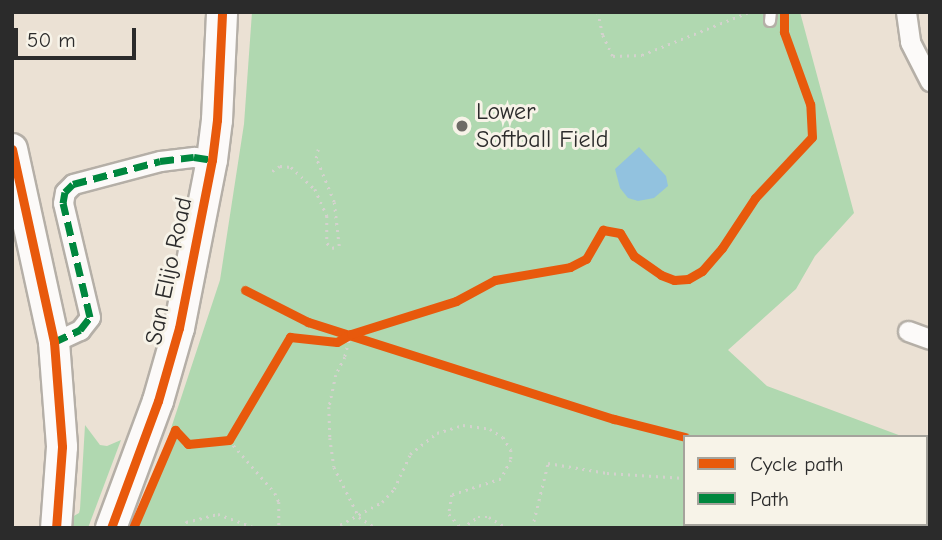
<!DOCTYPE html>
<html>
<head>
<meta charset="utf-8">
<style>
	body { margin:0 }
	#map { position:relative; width:942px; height:540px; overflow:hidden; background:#ebe1d4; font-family:"Comic Neue",sans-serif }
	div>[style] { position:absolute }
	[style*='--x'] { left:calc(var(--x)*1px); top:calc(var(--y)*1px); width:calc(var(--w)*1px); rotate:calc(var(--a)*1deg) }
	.green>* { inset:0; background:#b0d8b0 }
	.water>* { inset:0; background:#92c2df }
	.path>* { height:2.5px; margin-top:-1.25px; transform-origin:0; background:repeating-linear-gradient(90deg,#d4d2ce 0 2px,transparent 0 7px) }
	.roads { filter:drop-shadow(2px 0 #b5afa7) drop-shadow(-2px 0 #b5afa7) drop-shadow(0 2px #b5afa7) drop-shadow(0 -2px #b5afa7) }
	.lane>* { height:10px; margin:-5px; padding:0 5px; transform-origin:5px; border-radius:5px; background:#fcfaf9 }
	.street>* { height:19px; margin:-9.5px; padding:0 9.5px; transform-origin:9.5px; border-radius:9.5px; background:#fcfaf9 }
	.primary>* { height:30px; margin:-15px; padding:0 15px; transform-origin:15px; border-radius:15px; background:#fcfaf9 }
	.quiet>* { height:7px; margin-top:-3.5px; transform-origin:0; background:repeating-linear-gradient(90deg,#00873e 0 14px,transparent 0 21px) }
	.cycleway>* { height:9px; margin:-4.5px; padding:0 4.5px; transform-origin:4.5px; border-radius:4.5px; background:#e8590c }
	.dots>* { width:19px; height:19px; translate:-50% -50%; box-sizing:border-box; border:4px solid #f7f3e8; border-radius:50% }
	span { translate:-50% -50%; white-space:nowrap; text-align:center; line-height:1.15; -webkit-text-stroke:6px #f7f3e8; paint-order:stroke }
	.poi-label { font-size:24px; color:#2b2b2b }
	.left { translate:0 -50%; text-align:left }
	.street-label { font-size:24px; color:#2b2b2b }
	.frame { position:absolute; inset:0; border:14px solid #2b2b2b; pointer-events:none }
	.legend { position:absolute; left:683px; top:435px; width:245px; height:91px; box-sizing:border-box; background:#f7f3e8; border:2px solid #a5a39c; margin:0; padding:9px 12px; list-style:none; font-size:21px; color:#2b2b2b }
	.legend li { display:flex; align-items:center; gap:14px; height:35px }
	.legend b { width:35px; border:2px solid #a5a39c }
	.scale { position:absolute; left:14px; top:28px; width:122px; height:32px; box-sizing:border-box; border:4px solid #2b2b2b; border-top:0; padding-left:9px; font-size:21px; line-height:24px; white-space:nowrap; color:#2b2b2b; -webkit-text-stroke:5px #f7f3e8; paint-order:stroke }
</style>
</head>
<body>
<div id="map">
	<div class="green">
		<i style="clip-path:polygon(252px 12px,800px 12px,854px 213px,815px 256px,796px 289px,728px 350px,767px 386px,904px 437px,685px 437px,685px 524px,926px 524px,926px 445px,930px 446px,930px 528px,134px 528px,145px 507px,220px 280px,244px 124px)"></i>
		<i style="clip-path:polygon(85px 425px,100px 445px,107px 446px,121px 440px,88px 528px,69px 528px,72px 517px,79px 513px,80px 509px)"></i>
	</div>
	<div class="water">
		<i style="clip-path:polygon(639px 147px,666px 176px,668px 186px,654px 198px,638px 201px,628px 198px,620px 188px,615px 169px)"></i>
	</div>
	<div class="path">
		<i style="--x:598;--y:12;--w:24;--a:78"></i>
		<i style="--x:603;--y:35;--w:23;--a:65"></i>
		<i style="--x:613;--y:56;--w:29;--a:-2"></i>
		<i style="--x:642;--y:55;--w:115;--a:-21.9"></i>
		<i style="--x:272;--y:171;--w:9;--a:-32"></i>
		<i style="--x:280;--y:166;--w:11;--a:5"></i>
		<i style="--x:291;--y:167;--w:33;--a:43"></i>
		<i style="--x:315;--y:189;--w:30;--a:66"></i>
		<i style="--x:327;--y:216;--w:27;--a:90"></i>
		<i style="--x:327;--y:243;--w:7;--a:45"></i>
		<i style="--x:332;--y:248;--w:7;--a:-16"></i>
		<i style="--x:339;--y:246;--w:44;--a:-96.5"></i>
		<i style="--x:334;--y:202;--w:48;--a:-112.2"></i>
		<i style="--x:316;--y:158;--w:9;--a:-77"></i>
		<i style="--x:351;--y:334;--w:24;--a:105"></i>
		<i style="--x:345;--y:357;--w:20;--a:117"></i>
		<i style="--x:336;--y:375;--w:33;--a:102"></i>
		<i style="--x:329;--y:407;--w:31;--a:88"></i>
		<i style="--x:330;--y:438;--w:29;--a:82"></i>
		<i style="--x:334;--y:467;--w:56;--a:63.4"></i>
		<i style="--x:359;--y:517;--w:20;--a:33"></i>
		<i style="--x:229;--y:440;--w:70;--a:49"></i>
		<i style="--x:275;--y:493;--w:10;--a:66"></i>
		<i style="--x:279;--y:502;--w:26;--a:90"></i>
		<i style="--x:778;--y:524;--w:4;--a:76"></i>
		<i style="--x:813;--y:524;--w:4;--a:76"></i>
		<i style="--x:181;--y:528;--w:8;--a:-50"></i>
		<i style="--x:186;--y:522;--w:33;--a:-14"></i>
		<i style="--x:218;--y:514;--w:40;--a:20.2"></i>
		<i style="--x:334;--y:528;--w:55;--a:-28.4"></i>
		<i style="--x:382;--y:502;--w:18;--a:-47"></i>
		<i style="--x:394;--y:489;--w:38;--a:-65"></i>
		<i style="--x:410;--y:454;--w:34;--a:-38"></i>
		<i style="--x:437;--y:433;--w:27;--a:-17"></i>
		<i style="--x:463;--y:425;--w:27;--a:8"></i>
		<i style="--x:490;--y:429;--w:15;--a:32"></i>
		<i style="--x:503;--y:437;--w:15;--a:58"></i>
		<i style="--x:511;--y:450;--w:10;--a:90"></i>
		<i style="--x:511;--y:460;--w:21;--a:118"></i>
		<i style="--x:501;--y:479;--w:52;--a:161.9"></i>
		<i style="--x:452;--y:495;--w:19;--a:99"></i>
		<i style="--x:449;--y:514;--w:18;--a:49"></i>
		<i style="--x:462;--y:528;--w:19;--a:-35"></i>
		<i style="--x:478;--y:517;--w:11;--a:0"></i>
		<i style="--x:489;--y:517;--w:21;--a:31"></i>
		<i style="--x:532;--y:528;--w:67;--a:-76.2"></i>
		<i style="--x:548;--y:463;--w:60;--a:9.6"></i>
		<i style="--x:607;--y:473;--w:78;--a:3.7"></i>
	</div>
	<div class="roads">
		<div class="lane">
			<i style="--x:770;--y:21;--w:9;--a:-84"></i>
		</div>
		<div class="street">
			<i style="--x:906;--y:12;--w:30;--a:82"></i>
			<i style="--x:910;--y:42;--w:44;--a:62.9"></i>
			<i style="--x:908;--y:331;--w:23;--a:20"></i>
			<i style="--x:54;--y:342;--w:29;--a:-25"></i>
			<i style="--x:80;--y:330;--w:16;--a:-52"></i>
			<i style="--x:90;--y:317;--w:117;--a:-103.3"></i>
			<i style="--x:63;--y:203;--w:11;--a:-80"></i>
			<i style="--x:65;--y:192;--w:11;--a:-45"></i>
			<i style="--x:73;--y:184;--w:90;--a:-14.8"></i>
			<i style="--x:160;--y:161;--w:34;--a:-7"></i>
			<i style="--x:194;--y:157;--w:18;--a:9"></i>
		</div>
		<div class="primary">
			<i style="--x:12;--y:149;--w:198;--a:77.7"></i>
			<i style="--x:54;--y:342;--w:105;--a:85.6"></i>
			<i style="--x:62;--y:447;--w:81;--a:94.2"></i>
			<i style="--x:111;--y:528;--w:135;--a:-69.7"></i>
			<i style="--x:158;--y:401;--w:76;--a:-74"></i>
			<i style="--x:179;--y:328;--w:171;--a:-78.9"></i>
			<i style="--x:212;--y:160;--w:40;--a:-82.9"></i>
			<i style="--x:217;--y:120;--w:108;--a:-87.3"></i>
		</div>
	</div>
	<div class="quiet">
		<i style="--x:54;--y:342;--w:29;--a:-25"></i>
		<i style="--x:80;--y:330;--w:16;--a:-52"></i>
		<i style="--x:90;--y:317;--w:117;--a:-103.3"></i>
		<i style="--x:63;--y:203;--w:11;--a:-80"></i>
		<i style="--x:65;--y:192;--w:11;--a:-45"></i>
		<i style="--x:73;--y:184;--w:90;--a:-14.8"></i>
		<i style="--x:160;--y:161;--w:34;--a:-7"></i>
		<i style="--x:194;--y:157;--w:18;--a:9"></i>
	</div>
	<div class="cycleway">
		<i style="--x:12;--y:149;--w:198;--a:77.7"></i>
		<i style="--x:54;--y:342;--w:105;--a:85.6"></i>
		<i style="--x:62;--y:447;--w:81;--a:94.2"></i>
		<i style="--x:245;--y:290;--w:71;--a:26.9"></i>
		<i style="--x:308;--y:322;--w:321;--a:17.6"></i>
		<i style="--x:614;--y:419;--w:73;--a:14.2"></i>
		<i style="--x:175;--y:430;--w:19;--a:47"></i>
		<i style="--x:188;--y:444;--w:41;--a:-5.6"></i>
		<i style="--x:229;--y:440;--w:120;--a:-59.4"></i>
		<i style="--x:290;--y:337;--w:47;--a:6.1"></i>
		<i style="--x:337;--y:342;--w:16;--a:-30"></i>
		<i style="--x:351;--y:334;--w:110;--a:-17.4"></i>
		<i style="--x:456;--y:301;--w:44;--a:-28.3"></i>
		<i style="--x:495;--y:280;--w:76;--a:-9.8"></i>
		<i style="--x:570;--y:267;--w:18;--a:-27"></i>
		<i style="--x:586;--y:259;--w:34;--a:-60"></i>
		<i style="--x:603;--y:230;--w:17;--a:10"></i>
		<i style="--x:620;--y:233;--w:27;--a:59"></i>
		<i style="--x:634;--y:256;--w:33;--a:35"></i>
		<i style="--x:661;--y:275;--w:14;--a:21"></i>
		<i style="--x:674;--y:280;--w:14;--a:-4"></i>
		<i style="--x:688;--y:279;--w:16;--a:-30"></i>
		<i style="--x:702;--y:271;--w:30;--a:-49"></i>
		<i style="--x:722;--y:248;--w:60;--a:-56.6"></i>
		<i style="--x:755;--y:198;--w:83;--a:-46.9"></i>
		<i style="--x:812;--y:137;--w:33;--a:-93"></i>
		<i style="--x:810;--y:104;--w:77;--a:-109.9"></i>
		<i style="--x:784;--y:32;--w:20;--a:-90"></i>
		<i style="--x:111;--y:528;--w:135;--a:-69.7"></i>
		<i style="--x:158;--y:401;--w:76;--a:-74"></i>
		<i style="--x:179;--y:328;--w:171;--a:-78.9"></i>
		<i style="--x:212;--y:160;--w:40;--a:-82.9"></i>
		<i style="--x:217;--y:120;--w:108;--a:-87.3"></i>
		<i style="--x:133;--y:528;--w:107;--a:-66.8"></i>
	</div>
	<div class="dots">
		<i style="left:462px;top:126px;background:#6e6b66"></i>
	</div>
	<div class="poi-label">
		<span class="left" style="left:476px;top:126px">Lower<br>Softball Field</span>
	</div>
	<div class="street-label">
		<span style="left:169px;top:271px;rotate:-78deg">San Elijo Road</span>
	</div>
	<div class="frame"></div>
	<ul class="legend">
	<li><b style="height:9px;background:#e8590c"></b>Cycle path</li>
	<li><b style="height:9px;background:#00873e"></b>Path</li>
	</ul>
	<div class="scale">50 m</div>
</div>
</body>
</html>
